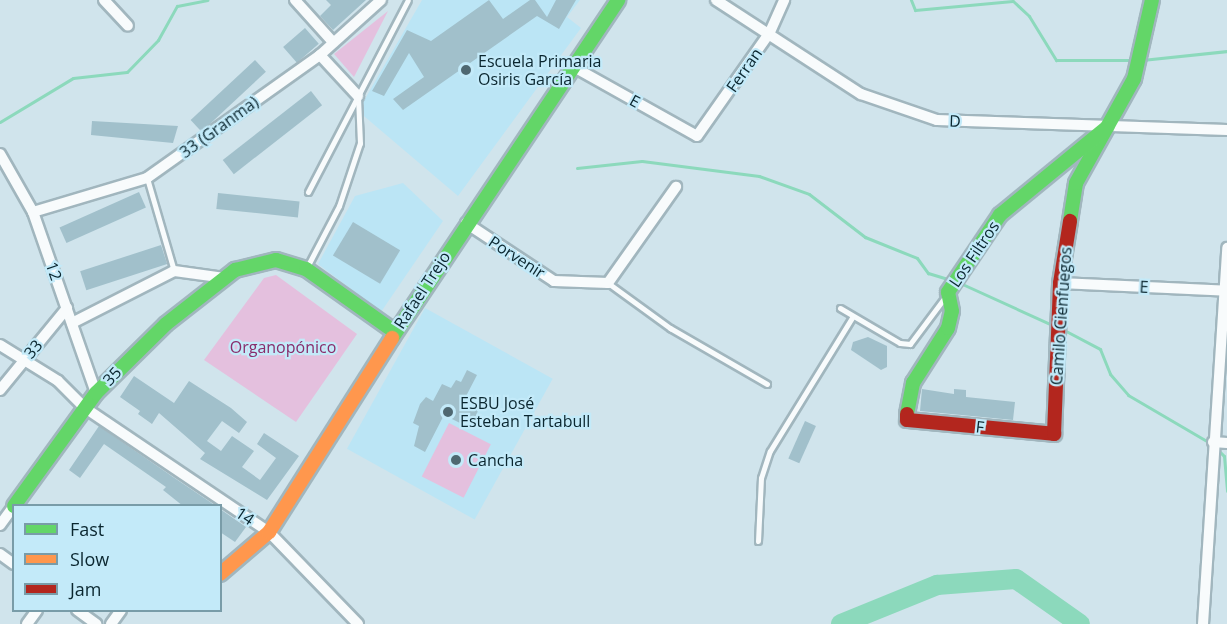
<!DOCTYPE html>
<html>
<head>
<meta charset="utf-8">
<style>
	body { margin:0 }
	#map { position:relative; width:1227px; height:624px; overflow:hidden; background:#d0e4ec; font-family:"Open Sans",sans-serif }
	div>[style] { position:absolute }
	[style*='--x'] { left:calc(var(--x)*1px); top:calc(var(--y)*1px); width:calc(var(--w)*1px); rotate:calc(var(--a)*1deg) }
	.built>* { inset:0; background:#bbe5f5; transform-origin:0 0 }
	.green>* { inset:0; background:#e4c0de; transform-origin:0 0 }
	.stream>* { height:3px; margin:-1.5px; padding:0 1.5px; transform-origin:1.5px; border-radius:1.5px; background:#8cd9bc }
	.river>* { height:20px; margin:-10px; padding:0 10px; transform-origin:10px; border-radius:10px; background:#8cd9bc }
	.building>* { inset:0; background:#a1c0cb; transform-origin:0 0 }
	.roads { filter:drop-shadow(2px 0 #a1b6be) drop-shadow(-2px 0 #a1b6be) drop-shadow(0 2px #a1b6be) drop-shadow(0 -2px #a1b6be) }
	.lane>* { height:5px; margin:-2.5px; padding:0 2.5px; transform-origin:2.5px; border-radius:2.5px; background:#f8fbfc }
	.street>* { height:10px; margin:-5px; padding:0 5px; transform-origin:5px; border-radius:5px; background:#f8fbfc }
	.fast>* { height:14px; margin:-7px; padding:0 7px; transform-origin:7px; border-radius:7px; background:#63d668 }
	.slow>* { height:14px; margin:-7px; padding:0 7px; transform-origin:7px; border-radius:7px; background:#ff974d }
	.jam>* { height:14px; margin:-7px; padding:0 7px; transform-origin:7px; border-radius:7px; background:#b3261e }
	.dots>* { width:16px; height:16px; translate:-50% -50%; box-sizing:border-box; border:3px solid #c3eaf9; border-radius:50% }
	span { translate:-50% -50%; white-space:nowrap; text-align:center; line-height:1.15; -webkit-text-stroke:4.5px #c3eaf9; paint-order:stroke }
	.poi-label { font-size:16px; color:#0a262f }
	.left { translate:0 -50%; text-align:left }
	.street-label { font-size:16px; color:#0a262f }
	.park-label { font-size:16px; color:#892c6b }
	.legend { position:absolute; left:12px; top:504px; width:210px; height:108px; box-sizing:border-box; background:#c3eaf9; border:2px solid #799ca8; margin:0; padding:8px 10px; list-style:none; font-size:18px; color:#0a262f }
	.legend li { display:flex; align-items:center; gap:12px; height:30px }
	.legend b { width:30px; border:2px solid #799ca8 }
</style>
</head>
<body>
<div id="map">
	<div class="built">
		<i style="clip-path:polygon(422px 0,580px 0,567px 17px,581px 28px,458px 196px,358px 111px)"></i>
		<i style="clip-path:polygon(403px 183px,443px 221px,381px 312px,318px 264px,355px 196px)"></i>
		<i style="left:425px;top:308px;width:146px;height:161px;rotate:29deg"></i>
	</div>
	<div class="green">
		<i style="clip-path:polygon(388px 11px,354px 77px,334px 54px)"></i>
		<i style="clip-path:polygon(276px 275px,357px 334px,296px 422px,204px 360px,264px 278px)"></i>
		<i style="left:449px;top:423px;width:47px;height:60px;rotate:27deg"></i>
	</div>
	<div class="stream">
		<i style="--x:911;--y:0;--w:11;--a:68"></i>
		<i style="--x:915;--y:10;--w:98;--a:-5.2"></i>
		<i style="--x:1013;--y:1;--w:22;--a:43"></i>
		<i style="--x:1029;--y:16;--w:52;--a:58.5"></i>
		<i style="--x:1056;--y:60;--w:77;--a:0"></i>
		<i style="--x:1142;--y:60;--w:85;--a:-6"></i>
		<i style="--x:0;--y:122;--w:85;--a:-31.1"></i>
		<i style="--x:73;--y:78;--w:54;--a:-6.3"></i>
		<i style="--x:127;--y:72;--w:45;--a:-45.9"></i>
		<i style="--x:158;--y:40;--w:39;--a:-61"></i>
		<i style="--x:177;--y:6;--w:31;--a:-11"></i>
		<i style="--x:577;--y:168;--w:65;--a:-6.1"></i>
		<i style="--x:642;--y:161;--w:118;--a:7.3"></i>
		<i style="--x:759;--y:176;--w:53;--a:19.8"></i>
		<i style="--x:809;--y:194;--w:71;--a:37.5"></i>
		<i style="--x:865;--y:237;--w:56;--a:22"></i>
		<i style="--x:917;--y:258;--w:19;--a:54"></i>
		<i style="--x:928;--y:273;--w:24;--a:17"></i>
		<i style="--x:960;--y:283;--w:101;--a:24.5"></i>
		<i style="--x:1064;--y:330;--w:41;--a:27.8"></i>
		<i style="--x:1100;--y:349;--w:27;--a:68"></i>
		<i style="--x:1110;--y:374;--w:28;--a:49"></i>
		<i style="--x:1128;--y:395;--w:95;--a:30.3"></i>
		<i style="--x:1217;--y:449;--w:10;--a:45"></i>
		<i style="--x:1224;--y:456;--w:35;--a:85"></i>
	</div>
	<div class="river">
		<i style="--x:841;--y:624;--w:104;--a:-22.1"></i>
		<i style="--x:937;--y:585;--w:79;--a:-4.3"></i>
		<i style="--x:1016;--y:579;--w:78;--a:35.1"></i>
	</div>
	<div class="building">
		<i style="clip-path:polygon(326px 0,366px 0,333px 30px,320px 16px,331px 5px)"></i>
		<i style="clip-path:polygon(489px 0,503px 19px,530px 0,535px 0,547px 17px,556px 0,576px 0,559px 29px,537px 16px,403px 110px,393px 99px,424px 77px,409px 53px,384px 96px,372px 91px,407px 30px,431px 41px)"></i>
		<i style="left:305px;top:28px;width:21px;height:29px;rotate:49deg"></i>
		<i style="left:255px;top:60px;width:16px;height:88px;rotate:47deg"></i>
		<i style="left:311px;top:91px;width:18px;height:112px;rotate:52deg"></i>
		<i style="clip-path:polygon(92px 121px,178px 126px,173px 143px,91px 135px)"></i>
		<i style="left:139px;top:192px;width:17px;height:87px;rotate:66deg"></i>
		<i style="left:218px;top:193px;width:82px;height:16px;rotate:6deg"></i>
		<i style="left:353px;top:222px;width:55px;height:39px;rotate:31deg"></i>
		<i style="left:161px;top:245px;width:20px;height:85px;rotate:72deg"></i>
		<i style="clip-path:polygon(868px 337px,887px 346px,887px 367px,881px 370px,851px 350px,853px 342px)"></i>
		<i style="clip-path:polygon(467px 370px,477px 375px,463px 402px,478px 411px,470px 428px,444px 415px,425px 452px,414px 446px,419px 426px,413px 423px,420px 404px,426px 397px,433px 401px,442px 384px,451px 388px,456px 380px,461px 382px)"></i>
		<i style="clip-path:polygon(134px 376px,174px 403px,189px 381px,231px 408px,247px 422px,239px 433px,222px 421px,207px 441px,221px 451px,232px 436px,254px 451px,242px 467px,260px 480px,276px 458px,257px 444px,264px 433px,299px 456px,267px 500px,200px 459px,205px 453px,159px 413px,152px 424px,138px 414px,140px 411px,120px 397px)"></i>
		<i style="clip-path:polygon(922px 389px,954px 394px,954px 389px,966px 390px,966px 397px,1015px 402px,1013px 420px,920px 411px)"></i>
		<i style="left:805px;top:421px;width:12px;height:41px;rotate:24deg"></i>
		<i style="clip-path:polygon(99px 426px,173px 477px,216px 506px,183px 506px,163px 490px,166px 487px,104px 444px,80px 478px,69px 470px)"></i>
		<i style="clip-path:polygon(220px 509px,246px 527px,235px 542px,220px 532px)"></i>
	</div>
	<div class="roads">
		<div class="lane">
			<i style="--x:147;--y:178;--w:97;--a:73.8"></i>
			<i style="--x:308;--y:192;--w:216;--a:-62.5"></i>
			<i style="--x:306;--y:269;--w:71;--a:-62.4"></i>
			<i style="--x:339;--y:206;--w:66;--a:-71.6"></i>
			<i style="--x:360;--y:143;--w:45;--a:-92.5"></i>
			<i style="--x:608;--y:283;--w:77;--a:36"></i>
			<i style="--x:670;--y:328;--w:112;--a:30"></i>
			<i style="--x:840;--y:308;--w:69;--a:30.3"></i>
			<i style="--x:900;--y:343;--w:10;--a:6"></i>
			<i style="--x:910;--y:344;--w:59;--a:-53.3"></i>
			<i style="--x:758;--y:541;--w:63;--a:-87.3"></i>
			<i style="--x:761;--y:478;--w:28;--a:-72"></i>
			<i style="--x:770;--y:451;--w:158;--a:-58.4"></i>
		</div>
		<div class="street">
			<i style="--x:104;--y:0;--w:35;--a:47"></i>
			<i style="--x:295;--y:0;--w:57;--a:47.9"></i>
			<i style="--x:716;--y:0;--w:173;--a:33"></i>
			<i style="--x:861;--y:94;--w:80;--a:18.9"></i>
			<i style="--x:937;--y:120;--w:290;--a:2"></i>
			<i style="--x:320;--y:55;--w:56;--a:47.2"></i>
			<i style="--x:572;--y:66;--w:143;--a:29.2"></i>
			<i style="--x:697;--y:136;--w:127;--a:-54.9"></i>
			<i style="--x:770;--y:32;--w:35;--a:-66"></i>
			<i style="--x:0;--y:154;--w:67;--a:60.4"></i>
			<i style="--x:33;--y:212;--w:192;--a:70.8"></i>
			<i style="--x:33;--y:212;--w:119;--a:-16.6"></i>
			<i style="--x:147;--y:178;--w:212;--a:-35.4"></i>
			<i style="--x:320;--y:55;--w:82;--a:-42"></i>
			<i style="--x:466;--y:223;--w:105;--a:33.4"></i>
			<i style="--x:554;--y:281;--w:54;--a:2.1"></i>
			<i style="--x:608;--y:283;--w:118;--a:-54.7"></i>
			<i style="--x:1060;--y:283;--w:167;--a:2.7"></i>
			<i style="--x:72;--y:323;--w:114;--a:-27"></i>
			<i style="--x:174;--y:271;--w:51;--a:7.8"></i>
			<i style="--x:0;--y:345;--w:68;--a:31.8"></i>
			<i style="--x:58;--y:381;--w:38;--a:45"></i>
			<i style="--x:85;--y:408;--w:222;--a:34"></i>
			<i style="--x:269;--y:532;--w:128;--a:45.9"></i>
			<i style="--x:0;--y:390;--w:106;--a:-50.7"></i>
			<i style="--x:1213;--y:442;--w:14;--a:4"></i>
			<i style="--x:0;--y:525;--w:24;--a:-54"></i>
			<i style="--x:0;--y:554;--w:17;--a:36"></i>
			<i style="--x:77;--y:610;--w:24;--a:36"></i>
			<i style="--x:27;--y:624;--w:17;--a:-54"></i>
			<i style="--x:111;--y:624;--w:17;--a:-54"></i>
			<i style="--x:1203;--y:624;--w:377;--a:-86.3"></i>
		</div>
		<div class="fast">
			<i style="--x:1070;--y:221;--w:38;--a:-81"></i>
			<i style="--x:1076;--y:183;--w:119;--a:-60.9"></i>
			<i style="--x:1134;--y:79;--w:81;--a:-77.2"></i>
			<i style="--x:392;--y:338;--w:407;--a:-56.2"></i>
			<i style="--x:907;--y:414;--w:32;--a:-79"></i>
			<i style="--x:913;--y:383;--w:65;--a:-57.5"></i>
			<i style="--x:948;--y:328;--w:17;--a:-77"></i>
			<i style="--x:952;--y:311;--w:19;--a:-102"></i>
			<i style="--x:948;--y:292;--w:93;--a:-56"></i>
			<i style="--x:1000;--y:215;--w:139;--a:-39.4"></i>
			<i style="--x:14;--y:506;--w:140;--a:-54"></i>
			<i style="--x:96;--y:393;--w:98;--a:-44.6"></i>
			<i style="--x:166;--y:324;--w:88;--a:-38"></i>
			<i style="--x:235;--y:270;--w:42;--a:-13.7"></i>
			<i style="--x:276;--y:260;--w:31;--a:17"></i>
			<i style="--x:306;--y:269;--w:109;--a:35.3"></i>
		</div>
		<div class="slow">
			<i style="--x:220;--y:574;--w:65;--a:-40.6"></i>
			<i style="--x:269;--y:532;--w:230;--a:-57.6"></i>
		</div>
		<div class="jam">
			<i style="--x:907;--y:414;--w:6;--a:90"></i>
			<i style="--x:907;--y:420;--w:148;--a:5.4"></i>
			<i style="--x:1054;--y:434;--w:151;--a:-87.7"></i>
			<i style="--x:1060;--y:283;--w:63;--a:-80.8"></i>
		</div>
	</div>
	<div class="dots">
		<i style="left:466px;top:70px;background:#4f6871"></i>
		<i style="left:448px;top:412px;background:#4f6871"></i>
		<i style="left:456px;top:460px;background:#4f6871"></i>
	</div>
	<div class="poi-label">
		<span class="left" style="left:478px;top:70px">Escuela Primaria<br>Osiris García</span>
		<span class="left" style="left:460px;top:412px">ESBU José<br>Esteban Tartabull</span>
		<span class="left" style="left:468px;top:460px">Cancha</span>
	</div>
	<div class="street-label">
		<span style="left:744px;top:70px;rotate:-55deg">Ferran</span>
		<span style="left:635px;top:101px;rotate:29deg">E</span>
		<span style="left:955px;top:121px;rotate:2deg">D</span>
		<span style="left:219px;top:127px;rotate:-36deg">33 (Granma)</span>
		<span style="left:974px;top:254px;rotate:-56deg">Los Filtros</span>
		<span style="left:517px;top:257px;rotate:33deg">Porvenir</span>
		<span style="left:54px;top:271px;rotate:71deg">12</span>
		<span style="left:1144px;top:287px;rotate:3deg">E</span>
		<span style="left:422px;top:290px;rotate:-57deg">Rafael Trejo</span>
		<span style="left:1061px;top:316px;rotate:-86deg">Camilo Cienfuegos</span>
		<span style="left:33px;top:349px;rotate:-49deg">33</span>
		<span style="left:112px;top:376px;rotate:-47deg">35</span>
		<span style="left:980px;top:427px;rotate:6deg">F</span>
		<span style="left:245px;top:516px;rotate:34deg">14</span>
	</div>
	<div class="park-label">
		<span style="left:283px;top:347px">Organopónico</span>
	</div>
	<ul class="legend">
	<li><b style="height:8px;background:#63d668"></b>Fast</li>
	<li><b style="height:8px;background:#ff974d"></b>Slow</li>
	<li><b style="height:8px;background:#b3261e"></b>Jam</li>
	</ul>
</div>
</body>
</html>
